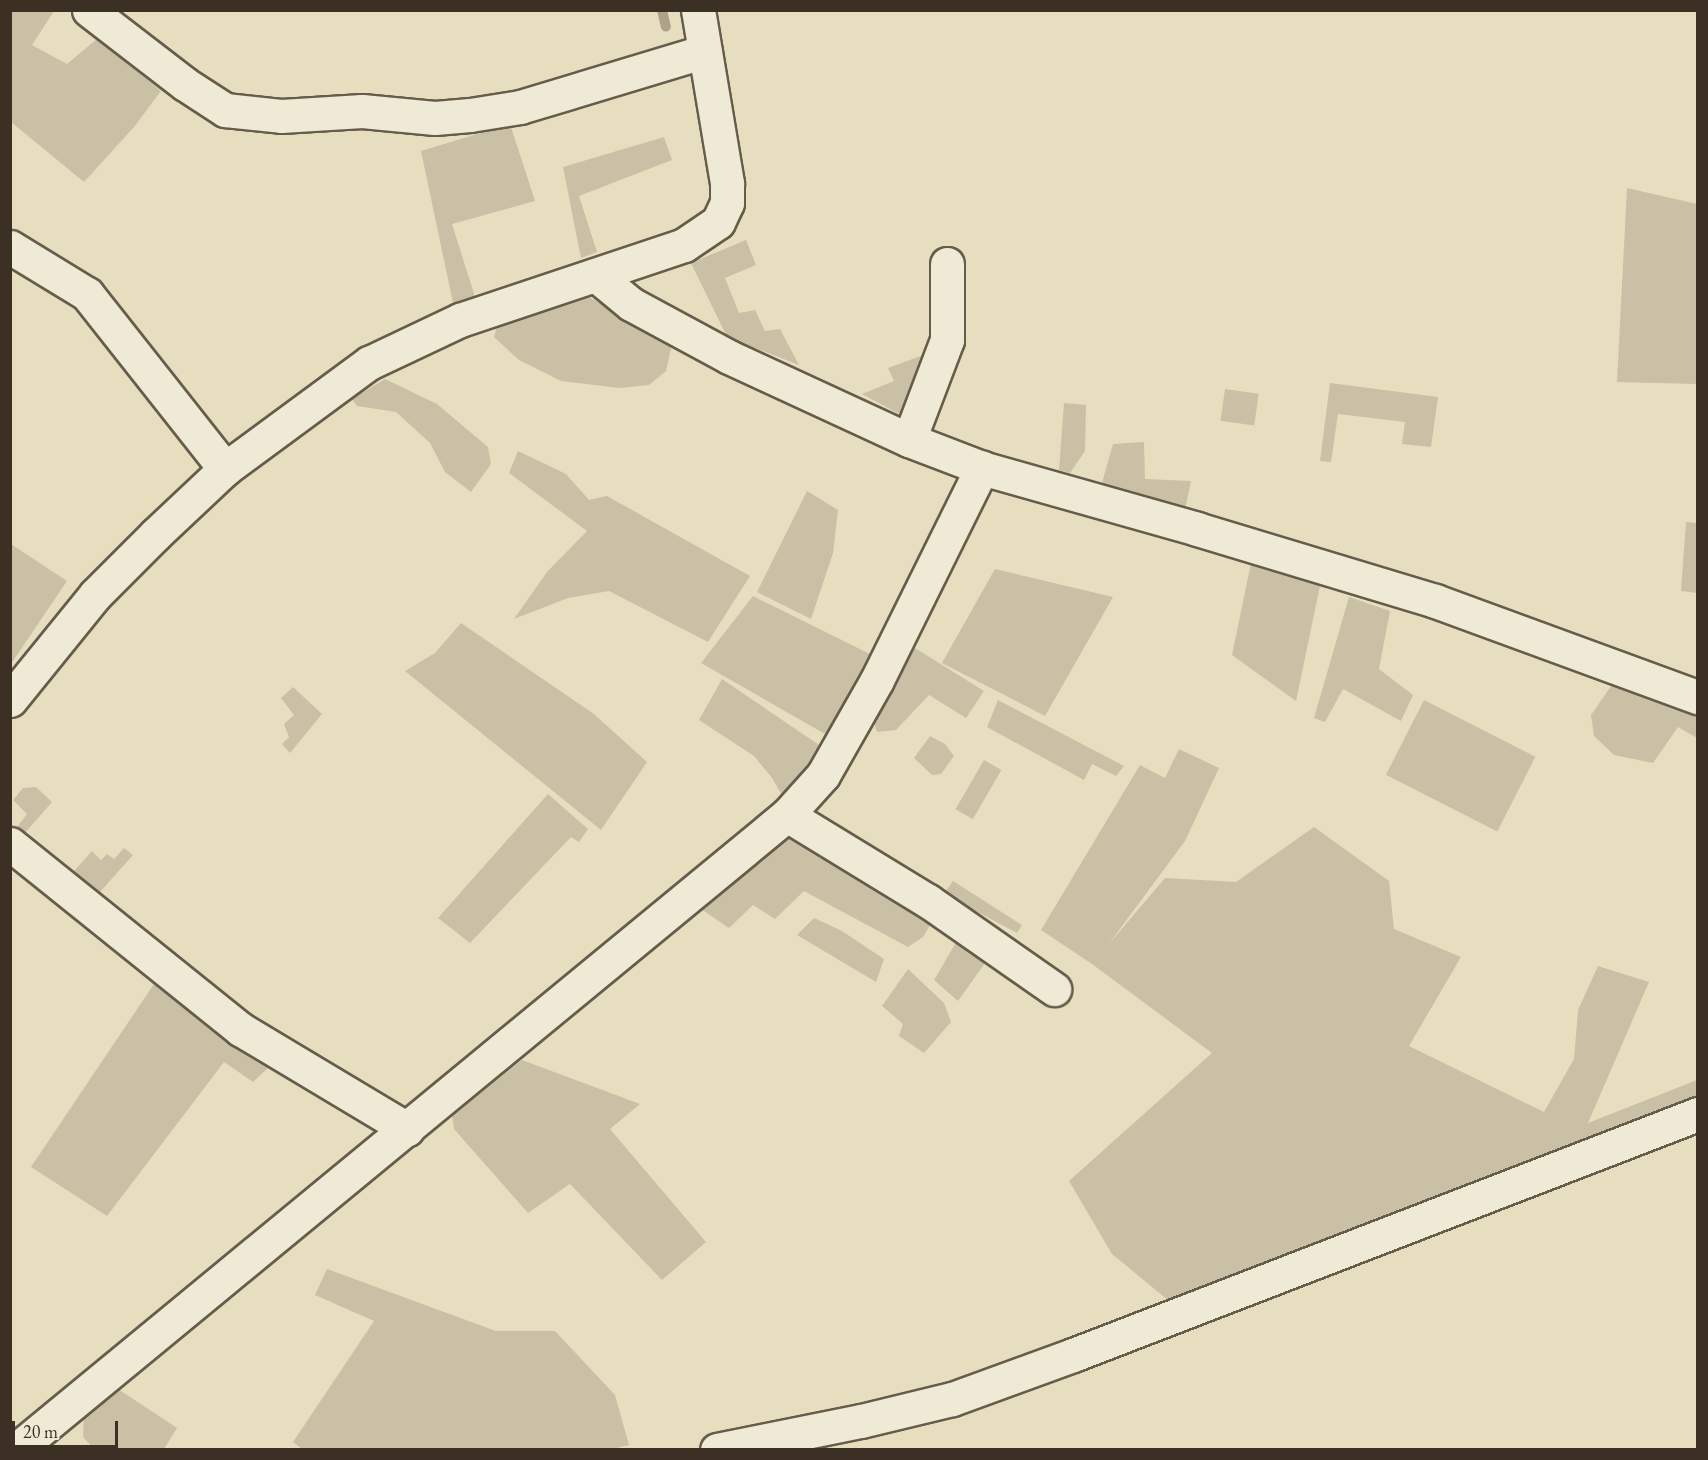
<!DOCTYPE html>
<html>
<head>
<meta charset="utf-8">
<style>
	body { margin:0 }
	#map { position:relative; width:1708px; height:1460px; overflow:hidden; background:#e7dec0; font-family:"EB Garamond",serif }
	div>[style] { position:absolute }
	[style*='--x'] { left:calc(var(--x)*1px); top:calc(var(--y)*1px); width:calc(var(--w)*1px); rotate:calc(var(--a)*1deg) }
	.green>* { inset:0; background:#cac0a5; transform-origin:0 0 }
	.stream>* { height:10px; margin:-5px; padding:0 5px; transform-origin:5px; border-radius:5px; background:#ada38b }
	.roads { filter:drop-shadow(2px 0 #665c4a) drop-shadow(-2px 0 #665c4a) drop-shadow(0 2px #665c4a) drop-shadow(0 -2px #665c4a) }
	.minor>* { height:33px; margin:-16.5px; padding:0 16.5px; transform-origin:16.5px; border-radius:16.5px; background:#efead6 }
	span { translate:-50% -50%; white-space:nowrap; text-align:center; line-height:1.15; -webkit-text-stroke:4.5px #efead6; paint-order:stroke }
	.frame { position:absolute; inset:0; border:12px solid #3b3023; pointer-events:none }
	.scale { position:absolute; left:12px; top:1421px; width:106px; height:27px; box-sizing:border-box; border:3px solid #3b3023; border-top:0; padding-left:8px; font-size:18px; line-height:21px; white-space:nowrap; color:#3b3023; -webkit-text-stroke:4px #efead6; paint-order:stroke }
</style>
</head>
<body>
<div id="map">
	<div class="green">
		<i style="clip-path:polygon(10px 11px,54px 11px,32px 45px,67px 64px,97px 39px,161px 91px,134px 127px,84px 182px,11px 122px)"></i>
		<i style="clip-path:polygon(510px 124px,535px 201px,452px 224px,475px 297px,453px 303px,421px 151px)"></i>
		<i style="clip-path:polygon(664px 137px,672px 160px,579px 196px,597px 252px,581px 258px,563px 167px)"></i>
		<i style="clip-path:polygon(1627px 188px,1697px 204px,1697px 384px,1617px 382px)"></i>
		<i style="clip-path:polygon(746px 240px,756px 265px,725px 278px,739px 313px,755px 310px,765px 331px,780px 329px,799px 365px,727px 337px,691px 263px)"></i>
		<i style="clip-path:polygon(589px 297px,672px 344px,666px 371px,649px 385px,619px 388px,561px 381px,519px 360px,494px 337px,498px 323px)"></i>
		<i style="clip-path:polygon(926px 354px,903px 416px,862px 394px,894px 381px,888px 368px)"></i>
		<i style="clip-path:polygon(385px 379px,437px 404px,488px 447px,491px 464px,471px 492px,445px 472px,430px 443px,396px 412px,357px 406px,352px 399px)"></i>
		<i style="clip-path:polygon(1330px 383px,1438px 397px,1431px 447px,1402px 444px,1405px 422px,1338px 414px,1331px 462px,1320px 461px)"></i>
		<i style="left:1225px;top:389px;width:34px;height:32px;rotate:8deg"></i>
		<i style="clip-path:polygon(1064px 403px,1086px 405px,1085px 451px,1070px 473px,1059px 470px)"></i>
		<i style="clip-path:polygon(1144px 442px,1145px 479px,1191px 481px,1185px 510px,1102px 483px,1113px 444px)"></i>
		<i style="clip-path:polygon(518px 451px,566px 474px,589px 500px,607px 496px,750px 576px,708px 642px,609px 591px,568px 598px,514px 619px,547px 572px,587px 531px,509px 473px)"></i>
		<i style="clip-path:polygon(807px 491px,838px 510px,833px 553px,811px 619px,757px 592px)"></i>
		<i style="clip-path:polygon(1686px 522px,1697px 523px,1697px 593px,1681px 591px)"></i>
		<i style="clip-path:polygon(11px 544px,67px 581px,11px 664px)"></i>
		<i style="clip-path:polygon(1251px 563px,1321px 581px,1296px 701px,1232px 655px)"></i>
		<i style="clip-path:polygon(995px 569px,1113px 597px,1045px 716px,942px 663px)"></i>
		<i style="clip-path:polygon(753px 596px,876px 657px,832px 738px,701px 663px)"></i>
		<i style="clip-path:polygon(1349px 597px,1390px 611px,1379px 669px,1413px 695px,1401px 721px,1343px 689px,1325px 722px,1314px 718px)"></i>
		<i style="clip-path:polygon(461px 623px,594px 714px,647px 762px,601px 830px,405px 671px,435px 653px)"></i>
		<i style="clip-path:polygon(915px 648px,984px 691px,966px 718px,929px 695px,896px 730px,877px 732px,874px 723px)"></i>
		<i style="clip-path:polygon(722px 679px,825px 749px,782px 795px,772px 778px,754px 756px,699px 720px)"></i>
		<i style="clip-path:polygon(1616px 679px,1697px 713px,1697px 738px,1678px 727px,1653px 763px,1614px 755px,1594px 736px,1591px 715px)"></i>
		<i style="clip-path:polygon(293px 687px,322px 714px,290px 753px,282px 744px,289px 737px,284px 724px,294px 715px,281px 698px)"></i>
		<i style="clip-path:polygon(998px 700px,1124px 766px,1116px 776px,1092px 764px,1084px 780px,987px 727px)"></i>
		<i style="left:1424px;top:700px;width:125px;height:84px;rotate:27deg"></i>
		<i style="clip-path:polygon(930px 736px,945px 744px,954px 756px,941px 774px,932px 775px,914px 758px)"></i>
		<i style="clip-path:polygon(1179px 749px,1219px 768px,1185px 841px,1108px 945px,1165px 878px,1236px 882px,1314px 827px,1389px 881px,1394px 929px,1461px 957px,1409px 1046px,1544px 1112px,1574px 1059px,1578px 1010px,1598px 966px,1649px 982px,1588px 1123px,1697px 1080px,1697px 1100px,1169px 1301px,1112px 1254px,1069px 1181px,1212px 1053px,1092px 964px,1041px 930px,1140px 765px,1165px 778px)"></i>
		<i style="left:984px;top:760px;width:20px;height:57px;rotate:30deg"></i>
		<i style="clip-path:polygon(36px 787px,52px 802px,24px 834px,17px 827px,27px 814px,13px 800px,23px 788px)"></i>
		<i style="clip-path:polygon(548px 794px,588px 829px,579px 842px,571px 837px,470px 943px,438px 918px)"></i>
		<i style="clip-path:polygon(793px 830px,933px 920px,923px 937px,908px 947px,804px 891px,775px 919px,753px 905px,729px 928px,701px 909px)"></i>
		<i style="clip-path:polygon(124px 848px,133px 855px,99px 893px,74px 871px,92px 851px,101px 860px,107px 854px,114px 859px)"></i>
		<i style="clip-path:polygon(953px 881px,1022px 925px,1017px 933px,944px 894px)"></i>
		<i style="clip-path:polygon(814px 918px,842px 931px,884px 959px,876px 982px,797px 935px)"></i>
		<i style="clip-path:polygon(961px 934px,990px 956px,958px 1001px,934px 980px)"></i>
		<i style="clip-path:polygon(908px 969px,944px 1003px,951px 1022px,924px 1053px,899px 1036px,903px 1024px,882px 1006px)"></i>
		<i style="clip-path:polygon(156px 981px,235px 1048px,268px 1068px,253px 1082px,224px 1062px,107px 1216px,31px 1167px)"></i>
		<i style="clip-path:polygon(522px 1060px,640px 1104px,610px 1129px,706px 1242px,662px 1280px,570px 1184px,528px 1213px,454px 1129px,452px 1114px)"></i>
		<i style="clip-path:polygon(327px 1269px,496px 1331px,555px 1331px,615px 1395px,629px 1445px,608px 1450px,302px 1449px,293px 1442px,374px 1321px,315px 1295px)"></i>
		<i style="clip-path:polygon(115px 1387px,177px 1428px,164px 1449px,94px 1449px,83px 1437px,84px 1414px)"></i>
	</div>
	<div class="stream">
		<i style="--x:662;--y:10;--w:17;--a:77"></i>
	</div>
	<div class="roads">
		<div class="minor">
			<i style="--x:89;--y:10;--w:121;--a:37.6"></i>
			<i style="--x:185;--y:84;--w:48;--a:33"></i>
			<i style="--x:225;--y:110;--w:56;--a:6.1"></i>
			<i style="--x:281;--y:116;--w:81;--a:-3.5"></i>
			<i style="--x:362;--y:111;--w:73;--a:5.5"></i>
			<i style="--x:435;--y:118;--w:35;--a:-5"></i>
			<i style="--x:470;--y:115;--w:51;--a:-9.1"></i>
			<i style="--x:520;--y:107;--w:193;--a:-16.8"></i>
			<i style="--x:10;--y:247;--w:90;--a:31.4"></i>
			<i style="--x:87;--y:294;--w:223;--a:51.7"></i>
			<i style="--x:597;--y:276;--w:44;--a:39.5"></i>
			<i style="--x:631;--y:304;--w:111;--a:28.4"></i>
			<i style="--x:729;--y:357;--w:198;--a:24.8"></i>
			<i style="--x:909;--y:440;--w:78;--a:21"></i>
			<i style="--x:982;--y:468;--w:223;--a:15.8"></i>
			<i style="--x:1197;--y:529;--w:249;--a:16.8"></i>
			<i style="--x:1435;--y:601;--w:280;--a:20.1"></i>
			<i style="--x:909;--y:440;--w:107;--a:-69.2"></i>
			<i style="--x:947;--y:340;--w:76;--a:-90"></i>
			<i style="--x:10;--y:700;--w:135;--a:-51"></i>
			<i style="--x:95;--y:595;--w:86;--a:-45"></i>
			<i style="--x:156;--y:534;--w:95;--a:-43.3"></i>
			<i style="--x:225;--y:469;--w:179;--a:-36.4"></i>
			<i style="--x:369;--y:363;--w:101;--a:-25.3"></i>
			<i style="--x:460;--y:320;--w:236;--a:-18.5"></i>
			<i style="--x:684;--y:245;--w:41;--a:-34.1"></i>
			<i style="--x:718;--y:222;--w:21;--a:-65"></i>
			<i style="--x:727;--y:203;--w:20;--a:-90"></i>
			<i style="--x:727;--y:183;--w:175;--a:-99.5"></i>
			<i style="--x:787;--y:815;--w:165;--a:31.4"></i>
			<i style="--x:928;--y:901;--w:154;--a:34.9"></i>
			<i style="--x:10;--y:844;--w:295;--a:38.8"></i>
			<i style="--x:240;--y:1029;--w:195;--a:30.9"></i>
			<i style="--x:16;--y:1450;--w:999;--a:-39.48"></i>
			<i style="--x:787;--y:815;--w:54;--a:-48"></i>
			<i style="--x:823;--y:775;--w:109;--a:-60.4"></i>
			<i style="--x:877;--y:680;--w:237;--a:-63.7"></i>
			<i style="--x:717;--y:1450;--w:147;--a:-11.4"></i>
			<i style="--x:861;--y:1421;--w:94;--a:-13.6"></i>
			<i style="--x:952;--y:1399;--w:129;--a:-20"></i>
			<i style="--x:1073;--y:1355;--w:670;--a:-21.09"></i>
		</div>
	</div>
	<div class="frame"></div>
	<div class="scale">20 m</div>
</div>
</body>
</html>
